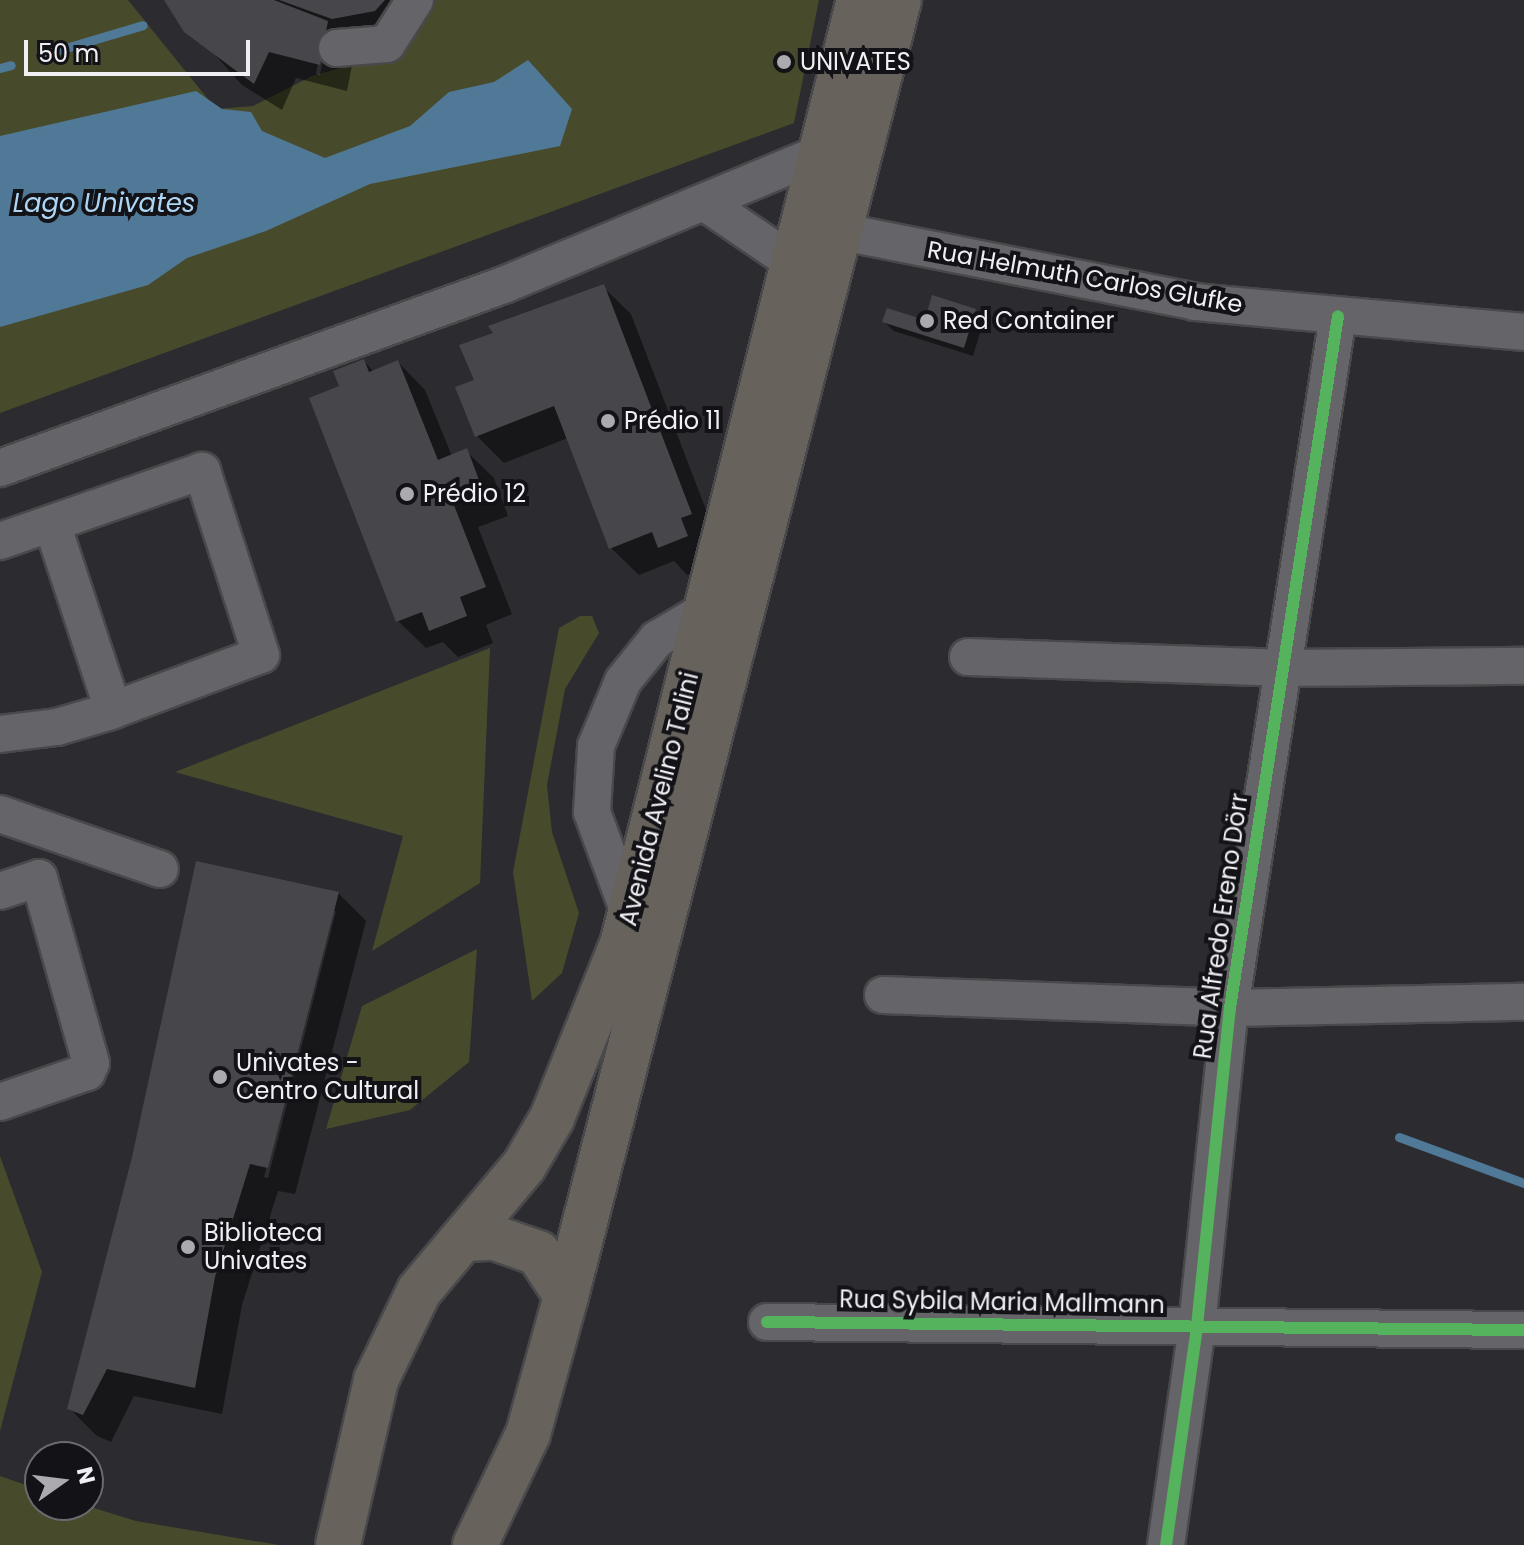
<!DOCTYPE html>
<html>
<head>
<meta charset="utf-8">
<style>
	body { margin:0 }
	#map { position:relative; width:1524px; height:1545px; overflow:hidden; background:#2c2b2f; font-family:Poppins,sans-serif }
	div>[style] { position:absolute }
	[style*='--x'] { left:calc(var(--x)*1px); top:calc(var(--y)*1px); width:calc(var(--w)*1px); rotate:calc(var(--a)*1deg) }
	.green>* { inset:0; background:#484b2b }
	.water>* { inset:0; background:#507998 }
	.shadow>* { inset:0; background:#0007 }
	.stream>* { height:9px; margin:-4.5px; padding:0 4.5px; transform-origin:4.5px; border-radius:4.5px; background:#507998 }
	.building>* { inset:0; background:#47464a }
	.roads { filter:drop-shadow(2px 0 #49484b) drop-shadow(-2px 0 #49484b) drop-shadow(0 2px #49484b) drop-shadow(0 -2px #49484b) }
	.minor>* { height:36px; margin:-18px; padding:0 18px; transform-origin:18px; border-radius:18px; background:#656468 }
	.major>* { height:44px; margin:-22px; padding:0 22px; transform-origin:22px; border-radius:22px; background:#67635c }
	.cycleway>* { height:12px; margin:-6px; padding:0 6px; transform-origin:6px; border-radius:6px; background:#56b35d }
	.dots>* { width:22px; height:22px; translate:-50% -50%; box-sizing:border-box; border:4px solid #131216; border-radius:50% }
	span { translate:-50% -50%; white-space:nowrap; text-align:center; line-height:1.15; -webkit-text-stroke:8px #131216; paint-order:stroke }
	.poi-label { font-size:24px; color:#f0eff4 }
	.left { translate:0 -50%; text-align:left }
	.street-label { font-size:24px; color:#f0eff4 }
	.water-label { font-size:26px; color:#add6f5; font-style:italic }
	.north { position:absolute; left:24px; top:1441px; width:80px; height:80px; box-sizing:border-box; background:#131216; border:2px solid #6b6a6f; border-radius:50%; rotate:76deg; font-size:22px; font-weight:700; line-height:32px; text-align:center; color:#f0eff4 }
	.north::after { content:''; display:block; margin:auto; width:28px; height:36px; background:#abaaaf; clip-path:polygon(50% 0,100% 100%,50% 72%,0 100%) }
	.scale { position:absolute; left:24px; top:40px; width:226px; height:36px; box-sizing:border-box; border:4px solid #f0eff4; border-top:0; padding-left:10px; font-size:24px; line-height:28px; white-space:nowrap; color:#f0eff4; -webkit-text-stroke:6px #131216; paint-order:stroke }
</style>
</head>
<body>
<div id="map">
	<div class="green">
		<i style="clip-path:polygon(0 0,128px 0,216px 109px,253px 106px,312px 76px,369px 60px,423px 0,819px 0,794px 123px,0 413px)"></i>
		<i style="clip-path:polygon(580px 616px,592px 616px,599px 633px,565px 689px,547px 785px,552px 832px,579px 913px,562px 973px,532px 1001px,513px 872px,559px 628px)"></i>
		<i style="clip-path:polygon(490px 648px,480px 883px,372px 951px,403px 836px,175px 772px)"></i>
		<i style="clip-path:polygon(477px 949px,469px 1062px,410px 1110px,326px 1129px,362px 1006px)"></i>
		<i style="clip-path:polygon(0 1156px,42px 1272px,0 1431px)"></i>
		<i style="clip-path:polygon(0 1476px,40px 1490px,40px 1505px,84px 1505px,136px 1521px,279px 1545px,0 1545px)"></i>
	</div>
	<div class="water">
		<i style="clip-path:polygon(528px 60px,572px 109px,560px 146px,370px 184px,266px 231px,187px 258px,148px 285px,0 327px,0 136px,196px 91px,222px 109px,251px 112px,262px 131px,325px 158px,410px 126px,449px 92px,494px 82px)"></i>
	</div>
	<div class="shadow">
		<i style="clip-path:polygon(evenodd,166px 0,414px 0,355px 50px,347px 91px,296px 78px,282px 110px,242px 85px,166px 0,323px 36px,327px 36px,320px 75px,316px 74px,323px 36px)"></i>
		<i style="clip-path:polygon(603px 287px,631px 314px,718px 541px,714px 564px,687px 575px,674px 561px,639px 575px,611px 548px,568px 438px,504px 463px,476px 435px,477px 382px)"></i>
		<i style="clip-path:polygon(975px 311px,984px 320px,973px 356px,894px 331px,884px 322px,926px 322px)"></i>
		<i style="clip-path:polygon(364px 361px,374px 372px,398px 362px,425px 390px,452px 456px,466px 451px,494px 478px,508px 516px,478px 527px,512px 614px,486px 625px,493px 643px,458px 657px,443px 642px,426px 648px,398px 621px,341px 387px)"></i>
		<i style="clip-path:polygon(evenodd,338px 893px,366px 921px,295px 1194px,278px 1191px,242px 1305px,222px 1414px,134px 1396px,111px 1442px,97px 1436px,69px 1408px,338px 893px,332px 911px,336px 911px,268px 1178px,264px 1177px,332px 911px)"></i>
	</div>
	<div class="stream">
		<i style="--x:42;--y:55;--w:105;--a:-16.5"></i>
		<i style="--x:0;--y:68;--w:11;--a:-15"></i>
		<i style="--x:1399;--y:1137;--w:133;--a:20.2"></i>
	</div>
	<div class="building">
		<i style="clip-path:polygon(164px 0,274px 0,328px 21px,320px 65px,269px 52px,254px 84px,184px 32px)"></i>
		<i style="clip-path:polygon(279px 0,385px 0,375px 11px,332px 19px)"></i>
		<i style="clip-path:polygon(604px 284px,692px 514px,681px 518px,688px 536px,658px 548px,652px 532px,609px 549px,554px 406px,475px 437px,455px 387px,474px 380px,459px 345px,493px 333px,488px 326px)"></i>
		<i style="clip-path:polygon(932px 295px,976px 309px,964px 348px,882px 322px,887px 308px,925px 320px)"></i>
		<i style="clip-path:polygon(364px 359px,369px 372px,398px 360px,438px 460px,467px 448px,482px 488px,452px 500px,486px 587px,460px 597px,467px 616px,429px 631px,422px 612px,396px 622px,309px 398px,339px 386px,333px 371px)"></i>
		<i style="clip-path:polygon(196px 861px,339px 892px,268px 1168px,250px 1164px,215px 1277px,195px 1388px,107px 1369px,83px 1415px,67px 1409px,132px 1157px)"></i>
	</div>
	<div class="roads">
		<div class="minor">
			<i style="--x:337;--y:48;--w:50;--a:-4.6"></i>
			<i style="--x:387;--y:44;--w:52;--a:-57.5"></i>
			<i style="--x:707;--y:204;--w:107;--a:34.3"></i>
			<i style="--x:838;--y:231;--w:364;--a:11.2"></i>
			<i style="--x:1195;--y:302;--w:330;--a:5.2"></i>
			<i style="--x:0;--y:468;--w:538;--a:-19.98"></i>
			<i style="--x:506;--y:284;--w:343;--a:-22.6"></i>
			<i style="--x:52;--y:524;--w:196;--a:71.8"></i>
			<i style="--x:0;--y:541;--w:214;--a:-19.1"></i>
			<i style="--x:202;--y:471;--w:193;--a:72.2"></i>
			<i style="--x:261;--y:655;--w:163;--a:159.6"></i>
			<i style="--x:108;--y:712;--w:53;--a:163.6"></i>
			<i style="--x:57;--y:727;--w:57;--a:173"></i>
			<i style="--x:968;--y:657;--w:311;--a:2"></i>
			<i style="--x:1279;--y:668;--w:245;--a:-0.5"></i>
			<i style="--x:0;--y:814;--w:169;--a:19"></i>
			<i style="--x:0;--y:891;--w:41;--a:-18.4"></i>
			<i style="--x:39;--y:878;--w:192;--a:74.3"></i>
			<i style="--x:91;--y:1063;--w:10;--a:114"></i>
			<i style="--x:87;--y:1072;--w:92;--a:161"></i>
			<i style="--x:630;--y:915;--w:110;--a:-110.3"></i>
			<i style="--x:592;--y:812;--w:66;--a:-86.5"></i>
			<i style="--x:596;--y:746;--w:70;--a:-67.4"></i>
			<i style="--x:623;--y:681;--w:54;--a:-51"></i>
			<i style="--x:657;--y:639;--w:57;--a:-30.6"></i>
			<i style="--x:883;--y:995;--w:347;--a:2.1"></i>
			<i style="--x:1230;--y:1008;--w:294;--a:-1.2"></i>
			<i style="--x:767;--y:1322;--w:757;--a:0.61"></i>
			<i style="--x:1166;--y:1545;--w:221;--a:-81.9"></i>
			<i style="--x:1197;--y:1326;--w:320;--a:-84.1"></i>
			<i style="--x:1230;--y:1008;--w:700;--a:-81.13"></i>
		</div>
		<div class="major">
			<i style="--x:463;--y:1239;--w:32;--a:-2"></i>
			<i style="--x:495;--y:1238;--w:46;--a:19.2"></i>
			<i style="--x:538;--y:1253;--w:51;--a:56.9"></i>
			<i style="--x:338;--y:1545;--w:169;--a:-77"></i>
			<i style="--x:376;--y:1380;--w:99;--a:-64.2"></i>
			<i style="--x:419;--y:1291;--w:163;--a:-50"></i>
			<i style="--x:524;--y:1166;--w:56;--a:-59.7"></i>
			<i style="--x:552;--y:1118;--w:191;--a:-68.1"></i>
			<i style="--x:623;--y:941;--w:970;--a:-75.92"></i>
			<i style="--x:475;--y:1545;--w:123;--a:-64.5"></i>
			<i style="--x:528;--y:1434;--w:143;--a:-74.6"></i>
			<i style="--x:566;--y:1296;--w:1338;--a:-75.59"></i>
		</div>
	</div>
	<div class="cycleway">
		<i style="--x:767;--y:1322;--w:757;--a:0.61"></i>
		<i style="--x:1166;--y:1545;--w:221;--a:-81.9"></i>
		<i style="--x:1197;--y:1326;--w:320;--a:-84.1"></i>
		<i style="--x:1230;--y:1008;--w:700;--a:-81.13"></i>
	</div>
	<div class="dots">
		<i style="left:784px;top:62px;background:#abaaaf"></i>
		<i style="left:927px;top:321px;background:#abaaaf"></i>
		<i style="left:608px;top:421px;background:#abaaaf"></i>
		<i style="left:407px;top:494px;background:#abaaaf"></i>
		<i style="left:220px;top:1077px;background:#abaaaf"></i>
		<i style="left:188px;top:1247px;background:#abaaaf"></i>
	</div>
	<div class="poi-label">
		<span class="left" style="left:800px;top:62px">UNIVATES</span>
		<span class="left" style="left:943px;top:321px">Red Container</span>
		<span class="left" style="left:624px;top:421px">Prédio 11</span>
		<span class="left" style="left:423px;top:494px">Prédio 12</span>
		<span class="left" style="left:236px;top:1077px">Univates -<br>Centro Cultural</span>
		<span class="left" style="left:204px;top:1247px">Biblioteca<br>Univates</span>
	</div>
	<div class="street-label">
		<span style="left:1085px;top:277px;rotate:10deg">Rua Helmuth Carlos Glufke</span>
		<span style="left:659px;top:799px;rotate:-76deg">Avenida Avelino Talini</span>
		<span style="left:1221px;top:926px;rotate:-82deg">Rua Alfredo Ereno Dörr</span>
		<span style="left:1002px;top:1302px;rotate:1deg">Rua Sybila Maria Mallmann</span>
	</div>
	<div class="water-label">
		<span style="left:104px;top:204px">Lago Univates</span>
	</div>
	<div class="north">N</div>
	<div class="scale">50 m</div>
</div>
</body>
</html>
